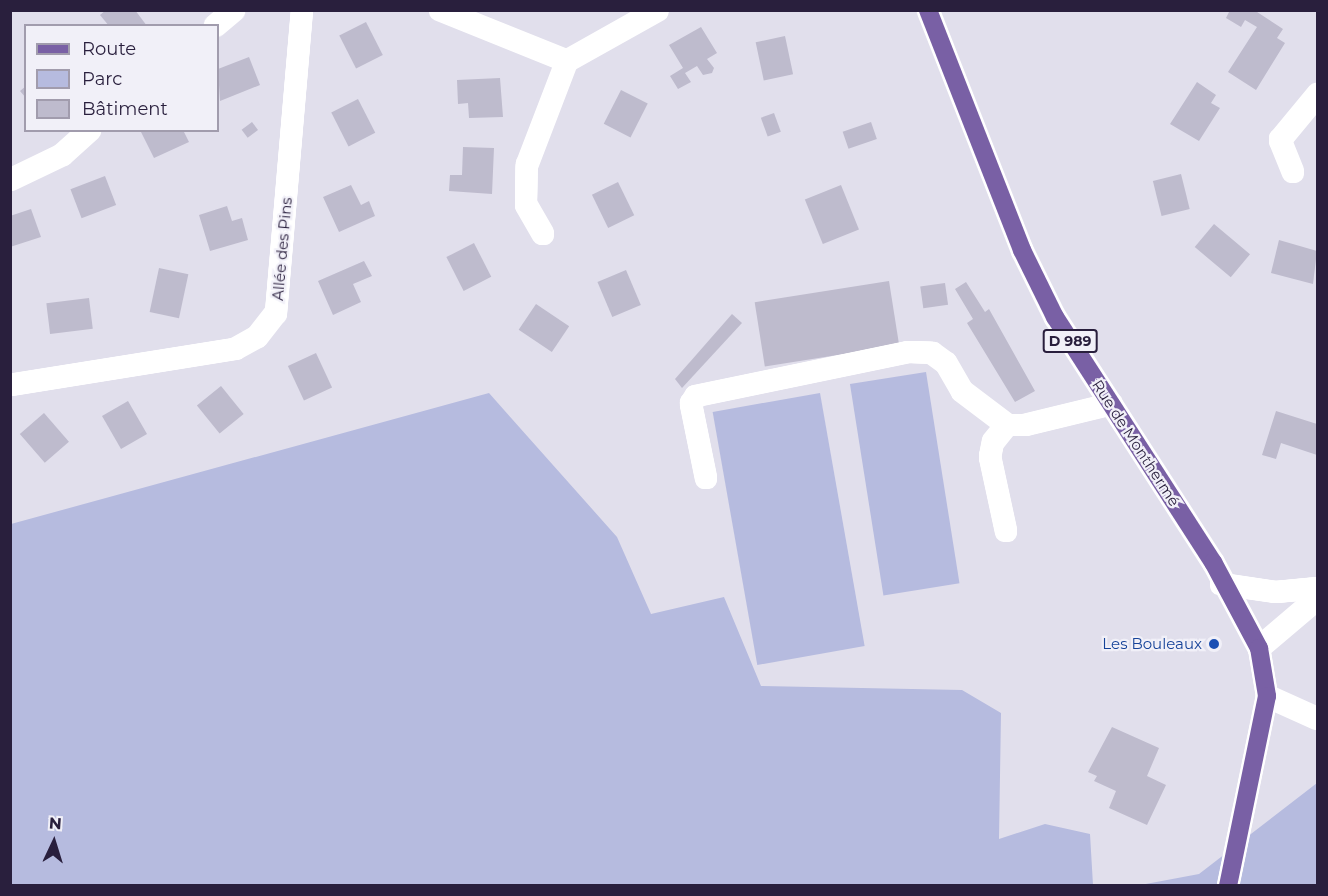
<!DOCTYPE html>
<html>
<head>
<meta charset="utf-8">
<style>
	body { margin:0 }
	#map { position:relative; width:1328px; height:896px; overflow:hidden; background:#e1dfec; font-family:Montserrat,sans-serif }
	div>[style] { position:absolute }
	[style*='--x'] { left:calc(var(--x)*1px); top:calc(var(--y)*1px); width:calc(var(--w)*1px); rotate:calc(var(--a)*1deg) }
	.green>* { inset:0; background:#b6bbdf; transform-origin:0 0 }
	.building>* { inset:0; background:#bebbcd; transform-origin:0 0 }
	.roads { filter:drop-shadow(2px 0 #fff) drop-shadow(-2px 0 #fff) drop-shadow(0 2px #fff) drop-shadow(0 -2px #fff) }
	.minor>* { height:18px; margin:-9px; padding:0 9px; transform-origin:9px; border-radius:9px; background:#fff }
	.major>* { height:18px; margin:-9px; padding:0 9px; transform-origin:9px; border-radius:9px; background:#7960a5 }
	.dots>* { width:16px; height:16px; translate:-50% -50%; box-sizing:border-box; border:3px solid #f1f0f8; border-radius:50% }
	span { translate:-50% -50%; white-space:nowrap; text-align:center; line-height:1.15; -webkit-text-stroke:4.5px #f1f0f8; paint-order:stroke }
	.shield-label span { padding:2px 4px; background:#f1f0f8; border:2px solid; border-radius:4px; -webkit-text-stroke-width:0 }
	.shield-label { font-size:14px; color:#291f3d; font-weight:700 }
	.street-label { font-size:15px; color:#291f3d }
	.transit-label { font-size:15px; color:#164399 }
	.right { translate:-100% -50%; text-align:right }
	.frame { position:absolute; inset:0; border:12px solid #291f3d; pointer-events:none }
	.legend { position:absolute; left:24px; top:24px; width:195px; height:108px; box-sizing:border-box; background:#f1f0f8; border:2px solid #a19cad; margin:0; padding:8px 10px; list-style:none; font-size:18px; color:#291f3d }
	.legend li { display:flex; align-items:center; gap:12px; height:30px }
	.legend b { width:30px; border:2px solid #a19cad }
	.north { position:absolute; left:24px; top:812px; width:60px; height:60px; -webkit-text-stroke:4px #f1f0f8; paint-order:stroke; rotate:4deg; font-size:16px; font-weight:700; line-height:24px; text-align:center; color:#291f3d }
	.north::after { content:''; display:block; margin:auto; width:21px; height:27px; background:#291f3d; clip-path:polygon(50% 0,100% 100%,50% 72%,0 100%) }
</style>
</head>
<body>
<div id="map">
	<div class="green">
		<i style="left:926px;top:372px;width:214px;height:77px;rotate:81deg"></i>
		<i style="clip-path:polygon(489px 393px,617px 537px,651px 614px,724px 597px,761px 686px,962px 690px,1001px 713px,999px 839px,1045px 824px,1090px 834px,1093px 885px,11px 885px,11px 524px)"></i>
		<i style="left:820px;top:393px;width:257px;height:109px;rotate:80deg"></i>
		<i style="clip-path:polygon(1317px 783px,1317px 885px,1135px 886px,1199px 874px)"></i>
	</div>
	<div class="building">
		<i style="clip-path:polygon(106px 10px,135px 10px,147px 26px,109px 26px,100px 15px)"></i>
		<i style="clip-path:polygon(1230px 10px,1254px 10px,1283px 29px,1277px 38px,1285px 43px,1256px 90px,1228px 72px,1257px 27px,1245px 20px,1241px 27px,1226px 18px)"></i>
		<i style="left:366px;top:22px;width:37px;height:30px;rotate:63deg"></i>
		<i style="clip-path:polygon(701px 27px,717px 53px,707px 59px,714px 68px,712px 73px,703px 75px,697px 66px,685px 73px,691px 82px,678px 89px,670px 76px,683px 68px,669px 45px)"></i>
		<i style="left:785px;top:36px;width:39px;height:30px;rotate:78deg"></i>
		<i style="clip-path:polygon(249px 57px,260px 85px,220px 101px,218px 69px)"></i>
		<i style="clip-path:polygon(500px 78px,503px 117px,469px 118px,468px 103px,458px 104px,457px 80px)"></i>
		<i style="clip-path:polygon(1197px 82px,1216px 95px,1211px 103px,1220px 108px,1199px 141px,1170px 124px)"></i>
		<i style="clip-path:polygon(26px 86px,26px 98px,20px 91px)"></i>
		<i style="left:621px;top:90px;width:30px;height:38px;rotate:27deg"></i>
		<i style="left:358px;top:99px;width:38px;height:30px;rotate:63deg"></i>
		<i style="left:774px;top:113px;width:20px;height:14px;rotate:70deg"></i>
		<i style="left:252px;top:122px;width:10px;height:13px;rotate:53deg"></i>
		<i style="left:871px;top:122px;width:18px;height:30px;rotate:71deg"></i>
		<i style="clip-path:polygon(140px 130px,183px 130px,189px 142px,154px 158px)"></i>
		<i style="clip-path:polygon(463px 147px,494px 148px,492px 194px,449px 191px,450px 175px,462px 175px)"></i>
		<i style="left:1181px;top:174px;width:36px;height:29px;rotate:76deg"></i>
		<i style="left:105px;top:176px;width:31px;height:37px;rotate:69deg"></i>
		<i style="left:618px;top:182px;width:37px;height:29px;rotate:64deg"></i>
		<i style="clip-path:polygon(351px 185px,361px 205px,369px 201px,375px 216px,339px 232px,323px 197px)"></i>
		<i style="left:841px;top:185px;width:48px;height:39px;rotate:68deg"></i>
		<i style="clip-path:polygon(227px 206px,232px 221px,242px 218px,248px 240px,210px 251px,199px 215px)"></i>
		<i style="clip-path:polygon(31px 209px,41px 237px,10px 247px,10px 216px)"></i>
		<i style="left:1214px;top:224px;width:47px;height:30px;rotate:40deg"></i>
		<i style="clip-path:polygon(1279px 240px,1317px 251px,1313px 284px,1271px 273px)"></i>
		<i style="left:474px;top:243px;width:38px;height:31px;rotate:63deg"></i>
		<i style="clip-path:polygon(364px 261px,372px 276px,353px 284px,361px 302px,333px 315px,318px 281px)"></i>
		<i style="left:159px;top:268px;width:30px;height:45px;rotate:12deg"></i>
		<i style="left:626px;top:270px;width:38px;height:31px;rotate:67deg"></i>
		<i style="left:889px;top:281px;width:65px;height:136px;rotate:81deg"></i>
		<i style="clip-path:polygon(966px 282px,985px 312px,989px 309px,1035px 391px,1015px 402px,967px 323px,973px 319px,955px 289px)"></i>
		<i style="left:945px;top:283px;width:22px;height:25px;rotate:82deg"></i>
		<i style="left:89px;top:298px;width:31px;height:43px;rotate:83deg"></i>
		<i style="left:536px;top:304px;width:40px;height:31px;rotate:34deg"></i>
		<i style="clip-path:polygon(732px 314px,742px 323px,682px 388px,675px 379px)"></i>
		<i style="left:316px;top:353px;width:38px;height:31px;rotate:65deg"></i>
		<i style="left:221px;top:386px;width:36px;height:31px;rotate:51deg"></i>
		<i style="left:128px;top:401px;width:38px;height:30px;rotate:60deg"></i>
		<i style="clip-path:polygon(1276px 411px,1317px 424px,1317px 455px,1281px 443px,1276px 459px,1262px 455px)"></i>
		<i style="left:44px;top:413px;width:38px;height:32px;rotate:49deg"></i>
		<i style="clip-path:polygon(1112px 727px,1159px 748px,1147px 776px,1166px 785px,1147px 825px,1109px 808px,1116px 791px,1094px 781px,1097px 776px,1088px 772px)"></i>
	</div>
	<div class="roads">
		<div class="minor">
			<i style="--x:440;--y:10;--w:137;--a:21.9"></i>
			<i style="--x:215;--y:26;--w:25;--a:-40"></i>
			<i style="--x:567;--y:61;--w:104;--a:-29.3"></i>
			<i style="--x:1293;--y:172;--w:35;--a:-112"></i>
			<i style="--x:1280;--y:140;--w:60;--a:-50.4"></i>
			<i style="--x:10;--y:180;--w:58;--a:-25.7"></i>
			<i style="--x:62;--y:155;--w:38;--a:-42"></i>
			<i style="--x:543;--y:234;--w:34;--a:-120"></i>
			<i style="--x:526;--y:204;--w:39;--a:-89"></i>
			<i style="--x:527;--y:165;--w:111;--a:-69"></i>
			<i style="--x:10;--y:385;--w:228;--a:-9.1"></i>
			<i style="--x:235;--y:349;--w:25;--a:-29"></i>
			<i style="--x:257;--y:337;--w:31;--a:-52"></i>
			<i style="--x:276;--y:313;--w:304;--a:-85.1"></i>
			<i style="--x:706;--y:478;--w:76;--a:-101.5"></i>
			<i style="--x:691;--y:404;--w:9;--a:-58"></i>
			<i style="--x:696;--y:396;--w:217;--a:-11.7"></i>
			<i style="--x:909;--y:352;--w:23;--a:2"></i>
			<i style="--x:932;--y:353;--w:17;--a:36"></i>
			<i style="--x:946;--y:363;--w:32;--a:60"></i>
			<i style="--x:962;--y:391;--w:56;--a:37.1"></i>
			<i style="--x:1007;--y:425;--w:18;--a:0"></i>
			<i style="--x:1025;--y:425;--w:89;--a:-13.7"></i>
			<i style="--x:1006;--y:531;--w:76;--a:-102.2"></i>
			<i style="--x:990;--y:457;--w:15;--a:-79"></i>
			<i style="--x:993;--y:442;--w:22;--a:-51"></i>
			<i style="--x:1221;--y:584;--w:56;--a:8.3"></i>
			<i style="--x:1276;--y:592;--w:42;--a:-5.4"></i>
			<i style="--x:1259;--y:648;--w:77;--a:-40.3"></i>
			<i style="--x:1267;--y:696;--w:56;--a:24.3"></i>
		</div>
		<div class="major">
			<i style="--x:928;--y:10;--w:258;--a:68.6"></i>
			<i style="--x:1022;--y:250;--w:75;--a:63.8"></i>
			<i style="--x:1055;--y:317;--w:292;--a:57.2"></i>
			<i style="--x:1213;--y:562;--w:98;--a:61.9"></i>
			<i style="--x:1259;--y:648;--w:49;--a:80.5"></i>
			<i style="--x:1267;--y:696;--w:194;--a:101.6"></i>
		</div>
	</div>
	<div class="dots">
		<i style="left:1214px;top:644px;background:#1a4fb4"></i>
	</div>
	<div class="shield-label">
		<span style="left:1070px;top:341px">D 989</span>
	</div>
	<div class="street-label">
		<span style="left:282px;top:249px;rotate:-85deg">Allée des Pins</span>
		<span style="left:1136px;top:443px;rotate:57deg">Rue de Monthermé</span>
	</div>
	<div class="transit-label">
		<span class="right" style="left:1202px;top:644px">Les Bouleaux</span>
	</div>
	<div class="frame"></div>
	<ul class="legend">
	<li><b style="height:8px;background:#7960a5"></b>Route</li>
	<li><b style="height:16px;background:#b6bbdf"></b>Parc</li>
	<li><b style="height:16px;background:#bebbcd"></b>Bâtiment</li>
	</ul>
	<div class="north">N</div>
</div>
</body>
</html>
